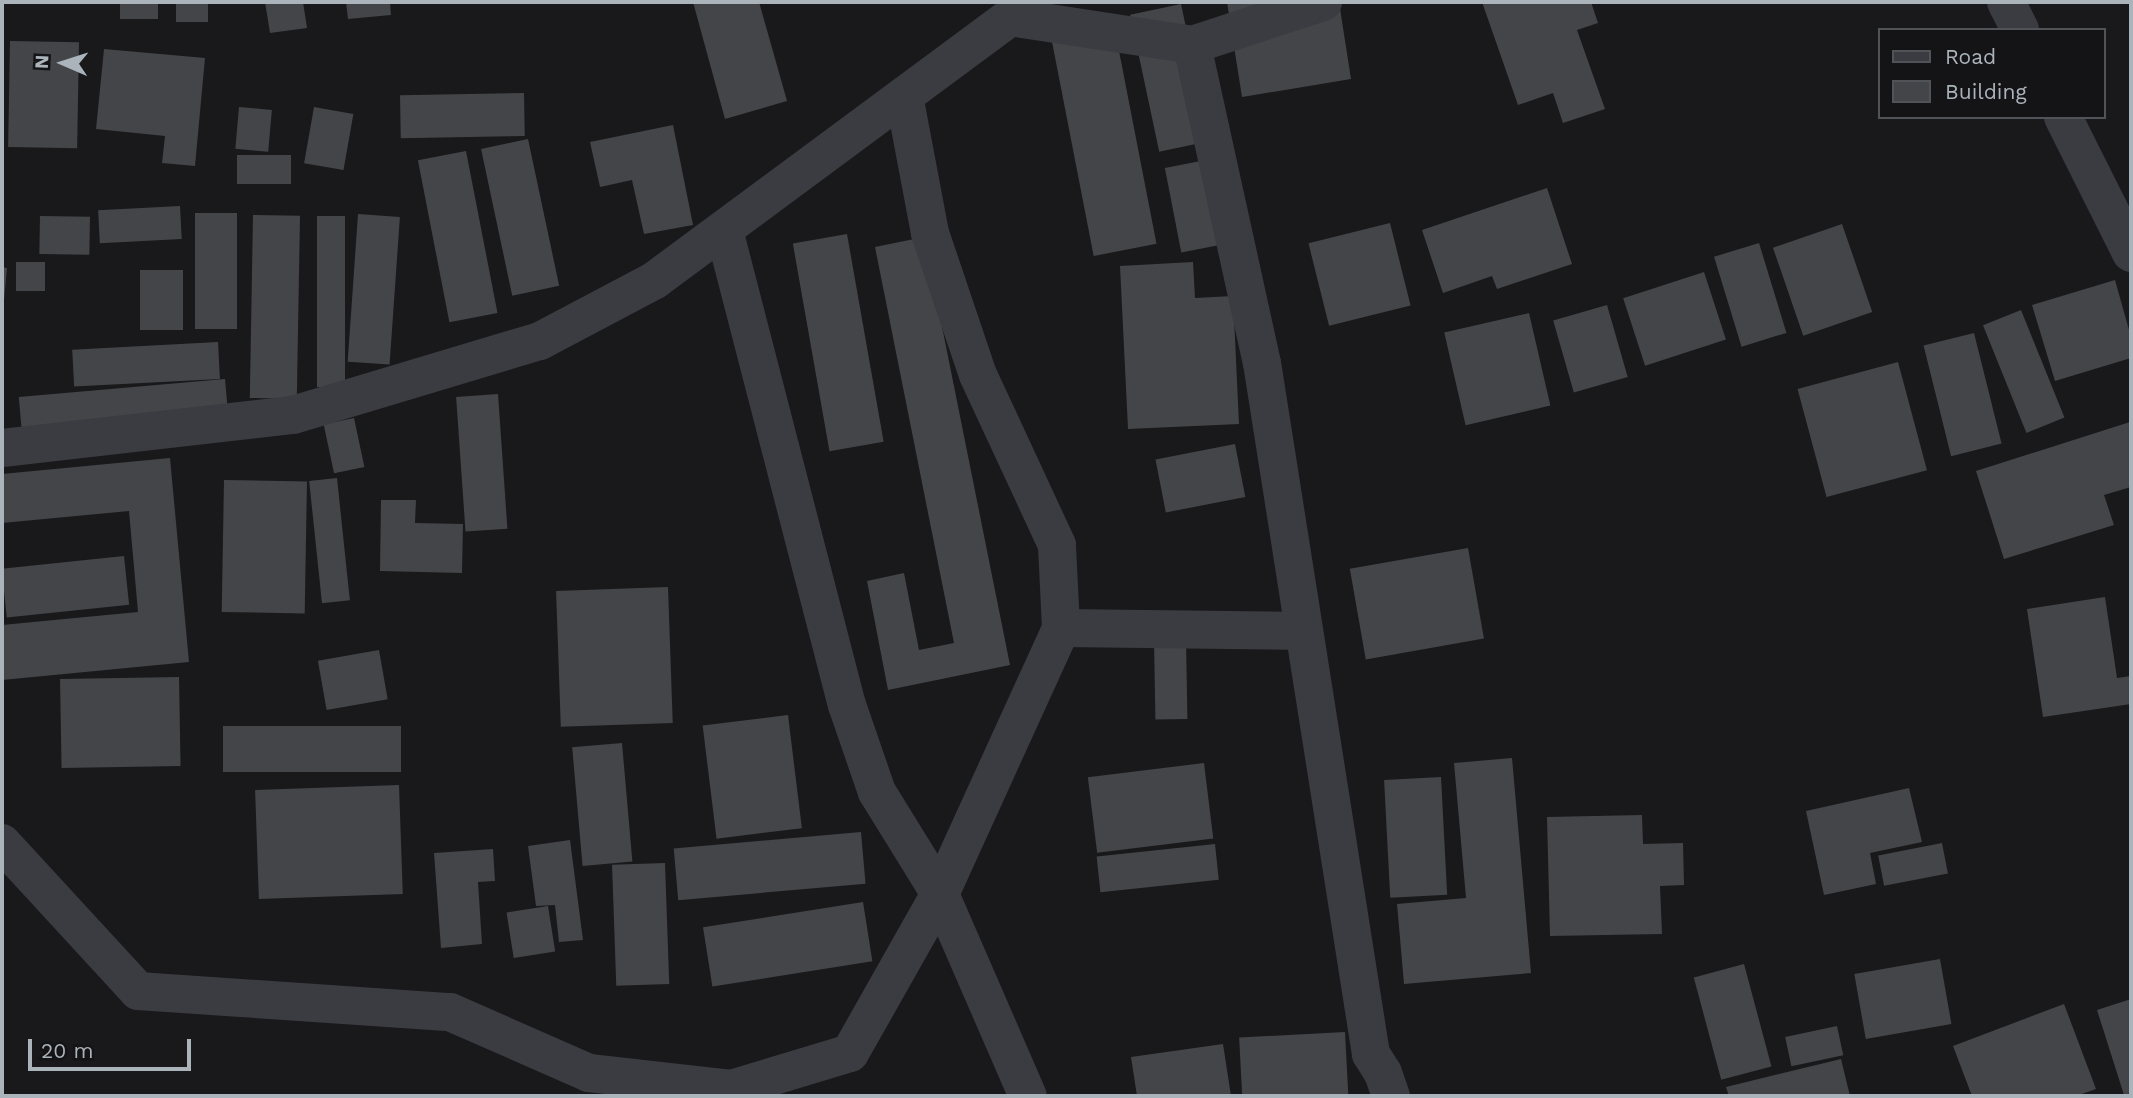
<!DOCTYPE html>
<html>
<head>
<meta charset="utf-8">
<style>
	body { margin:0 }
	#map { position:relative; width:2133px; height:1098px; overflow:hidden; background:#19191b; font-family:"Work Sans",sans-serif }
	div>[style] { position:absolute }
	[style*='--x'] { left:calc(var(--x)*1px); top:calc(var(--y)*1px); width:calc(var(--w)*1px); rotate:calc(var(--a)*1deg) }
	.building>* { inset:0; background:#434548; transform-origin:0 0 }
	.street>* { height:38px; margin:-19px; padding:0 19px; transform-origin:19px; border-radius:19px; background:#3a3c41 }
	span { translate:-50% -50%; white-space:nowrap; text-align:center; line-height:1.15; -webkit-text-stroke:7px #141416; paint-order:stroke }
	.frame { position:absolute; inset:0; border:4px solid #abb3bb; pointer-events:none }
	.legend { position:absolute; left:1878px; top:28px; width:228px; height:91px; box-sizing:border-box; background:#141416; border:2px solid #505458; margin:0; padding:9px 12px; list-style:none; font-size:21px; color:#abb3bb }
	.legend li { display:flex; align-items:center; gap:14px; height:35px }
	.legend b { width:35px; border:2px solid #505458 }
	.north { position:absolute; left:28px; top:28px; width:70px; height:70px; -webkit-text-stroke:5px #141416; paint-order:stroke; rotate:273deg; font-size:19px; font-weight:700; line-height:28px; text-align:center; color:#abb3bb }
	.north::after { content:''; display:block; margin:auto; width:24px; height:32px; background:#abb3bb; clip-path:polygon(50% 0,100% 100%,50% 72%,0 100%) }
	.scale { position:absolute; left:28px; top:1039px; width:163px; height:32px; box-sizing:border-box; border:4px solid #abb3bb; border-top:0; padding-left:9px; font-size:21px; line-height:24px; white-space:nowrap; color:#abb3bb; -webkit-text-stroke:5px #141416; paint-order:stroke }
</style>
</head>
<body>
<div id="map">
	<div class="building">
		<i style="left:120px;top:2px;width:38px;height:17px"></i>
		<i style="left:176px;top:2px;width:32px;height:20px"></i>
		<i style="clip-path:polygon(265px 2px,303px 2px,307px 28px,270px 33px)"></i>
		<i style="clip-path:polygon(346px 2px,390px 2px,391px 15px,348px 19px)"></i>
		<i style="clip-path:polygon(693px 2px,759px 2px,787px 101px,725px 119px)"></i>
		<i style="clip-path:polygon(1227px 2px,1339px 2px,1351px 79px,1242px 97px)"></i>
		<i style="clip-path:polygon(1482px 2px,1591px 2px,1598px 23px,1577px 30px,1605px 109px,1563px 123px,1553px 93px,1518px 105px)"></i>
		<i style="left:1181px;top:4px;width:140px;height:52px;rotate:78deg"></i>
		<i style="left:1113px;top:20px;width:228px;height:64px;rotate:79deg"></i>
		<i style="left:10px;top:41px;width:69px;height:106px;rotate:1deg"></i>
		<i style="clip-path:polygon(104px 49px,205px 58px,195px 166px,162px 163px,165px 136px,96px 129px)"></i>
		<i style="left:524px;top:93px;width:43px;height:124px;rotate:89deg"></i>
		<i style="left:239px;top:107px;width:33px;height:42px;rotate:5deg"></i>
		<i style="left:314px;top:107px;width:40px;height:57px;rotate:10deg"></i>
		<i style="clip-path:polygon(673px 125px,693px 225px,644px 234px,632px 180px,600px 187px,590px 142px)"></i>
		<i style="left:528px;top:139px;width:150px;height:48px;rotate:78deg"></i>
		<i style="left:466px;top:151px;width:165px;height:49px;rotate:79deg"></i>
		<i style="left:237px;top:155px;width:54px;height:29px"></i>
		<i style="left:1211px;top:159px;width:86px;height:47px;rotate:79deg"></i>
		<i style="clip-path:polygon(1547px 188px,1572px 264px,1497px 289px,1492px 276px,1443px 293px,1422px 230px)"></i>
		<i style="left:180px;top:206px;width:33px;height:82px;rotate:87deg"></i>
		<i style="left:237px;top:213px;width:116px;height:42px;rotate:90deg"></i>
		<i style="left:358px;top:214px;width:42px;height:148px;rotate:4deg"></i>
		<i style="left:253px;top:215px;width:47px;height:183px;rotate:1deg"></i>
		<i style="left:40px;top:216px;width:50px;height:38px;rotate:1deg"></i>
		<i style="left:317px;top:216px;width:28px;height:171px"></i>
		<i style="left:1390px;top:223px;width:85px;height:84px;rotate:76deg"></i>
		<i style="left:1842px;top:224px;width:93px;height:73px;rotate:71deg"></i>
		<i style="left:847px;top:234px;width:211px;height:55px;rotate:80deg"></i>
		<i style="clip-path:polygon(924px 237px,1010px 665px,888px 690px,867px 581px,904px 573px,919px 650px,954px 643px,875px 247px)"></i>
		<i style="left:1759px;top:243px;width:94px;height:47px;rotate:73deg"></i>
		<i style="left:16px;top:262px;width:29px;height:29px"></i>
		<i style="clip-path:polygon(1193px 262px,1195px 298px,1233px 296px,1239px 424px,1128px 429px,1120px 266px)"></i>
		<i style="clip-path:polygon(2px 267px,7px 268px,4px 300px,2px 300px)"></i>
		<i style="left:140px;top:270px;width:43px;height:60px"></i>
		<i style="left:1704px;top:272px;width:71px;height:85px;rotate:72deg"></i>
		<i style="clip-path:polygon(2115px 280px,2131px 337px,2131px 358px,2055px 381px,2032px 305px)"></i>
		<i style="left:1607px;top:305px;width:75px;height:56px;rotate:74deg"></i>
		<i style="left:2021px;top:310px;width:116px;height:41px;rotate:68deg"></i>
		<i style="left:1529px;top:313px;width:95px;height:87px;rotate:77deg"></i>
		<i style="left:1974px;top:333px;width:114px;height:52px;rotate:76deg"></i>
		<i style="left:218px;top:342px;width:37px;height:146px;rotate:87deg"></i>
		<i style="left:1898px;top:362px;width:112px;height:104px;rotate:75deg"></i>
		<i style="left:225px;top:379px;width:38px;height:207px;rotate:85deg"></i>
		<i style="left:498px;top:394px;width:135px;height:42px;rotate:86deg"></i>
		<i style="left:354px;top:418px;width:50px;height:31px;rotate:78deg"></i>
		<i style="clip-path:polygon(2130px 422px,2131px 487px,2104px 495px,2114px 525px,2004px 559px,1976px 471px)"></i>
		<i style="left:1235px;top:444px;width:54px;height:81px;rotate:79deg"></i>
		<i style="clip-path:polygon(170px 458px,189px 662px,2px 680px,2px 625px,138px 612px,129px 511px,2px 523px,2px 474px)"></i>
		<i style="left:337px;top:478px;width:123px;height:28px;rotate:84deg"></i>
		<i style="left:224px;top:480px;width:83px;height:132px;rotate:1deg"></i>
		<i style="clip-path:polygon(381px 500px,416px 500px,415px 523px,463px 524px,462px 573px,380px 571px)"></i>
		<i style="left:1468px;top:548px;width:92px;height:120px;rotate:80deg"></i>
		<i style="left:124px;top:556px;width:49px;height:123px;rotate:84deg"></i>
		<i style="left:668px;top:587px;width:136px;height:112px;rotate:88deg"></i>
		<i style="clip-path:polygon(2105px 597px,2117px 678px,2131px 676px,2131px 704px,2043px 717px,2027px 609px)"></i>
		<i style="left:1186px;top:639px;width:80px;height:32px;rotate:89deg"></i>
		<i style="left:379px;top:650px;width:50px;height:62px;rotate:80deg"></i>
		<i style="left:179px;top:677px;width:89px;height:119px;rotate:89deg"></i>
		<i style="left:788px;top:715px;width:114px;height:86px;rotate:83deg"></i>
		<i style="left:223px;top:726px;width:178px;height:46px"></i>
		<i style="left:622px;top:743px;width:119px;height:50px;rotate:85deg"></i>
		<i style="clip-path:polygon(1512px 758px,1531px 973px,1404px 984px,1397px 904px,1466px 898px,1454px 763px)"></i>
		<i style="left:1204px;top:763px;width:76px;height:117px;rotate:83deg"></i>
		<i style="left:1441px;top:777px;width:118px;height:57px;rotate:87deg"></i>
		<i style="left:399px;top:785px;width:109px;height:144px;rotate:88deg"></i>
		<i style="clip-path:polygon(1909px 788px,1922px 842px,1870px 853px,1876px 884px,1824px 895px,1806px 811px)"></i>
		<i style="clip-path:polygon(1642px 815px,1643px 844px,1683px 843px,1684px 885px,1660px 886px,1662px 934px,1550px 936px,1547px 817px)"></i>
		<i style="left:861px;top:832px;width:52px;height:188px;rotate:85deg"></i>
		<i style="clip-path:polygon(570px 840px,583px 940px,559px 942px,555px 905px,536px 906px,528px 846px)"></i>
		<i style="left:1942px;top:843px;width:31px;height:65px;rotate:79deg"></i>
		<i style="left:1215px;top:844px;width:36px;height:119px;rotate:84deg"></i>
		<i style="clip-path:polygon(493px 849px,495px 881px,478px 882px,482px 944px,441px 948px,434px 853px)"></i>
		<i style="left:665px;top:863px;width:121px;height:53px;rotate:88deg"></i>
		<i style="left:863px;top:902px;width:60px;height:162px;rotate:81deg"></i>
		<i style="left:548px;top:906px;width:46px;height:42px;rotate:81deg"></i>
		<i style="left:1940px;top:959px;width:66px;height:87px;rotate:80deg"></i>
		<i style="left:1744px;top:964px;width:106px;height:52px;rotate:75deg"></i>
		<i style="clip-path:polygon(2131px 999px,2131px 1093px,2124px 1095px,2097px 1010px)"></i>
		<i style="clip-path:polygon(2064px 1004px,2096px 1089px,2076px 1096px,1972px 1096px,1953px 1046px)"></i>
		<i style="left:1837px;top:1026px;width:30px;height:53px;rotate:78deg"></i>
		<i style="left:1345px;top:1032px;width:64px;height:106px;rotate:87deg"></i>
		<i style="clip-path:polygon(1223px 1044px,1231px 1096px,1137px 1096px,1131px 1057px)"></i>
		<i style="clip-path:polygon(1841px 1059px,1850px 1096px,1729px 1096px,1726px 1087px)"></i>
	</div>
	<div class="street">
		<i style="--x:2006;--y:2;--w:31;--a:63"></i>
		<i style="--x:1192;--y:45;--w:326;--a:77.6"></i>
		<i style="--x:1262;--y:363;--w:700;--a:81.04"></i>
		<i style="--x:1371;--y:1054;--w:22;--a:58"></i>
		<i style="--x:1383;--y:1073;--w:24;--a:71"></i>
		<i style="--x:2063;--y:117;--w:152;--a:63.4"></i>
		<i style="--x:724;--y:230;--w:491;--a:75.5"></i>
		<i style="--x:847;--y:705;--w:92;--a:71"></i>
		<i style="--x:877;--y:792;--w:120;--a:58.3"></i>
		<i style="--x:940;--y:894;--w:220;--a:66.5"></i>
		<i style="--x:2;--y:448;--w:293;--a:-6.5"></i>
		<i style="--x:293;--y:415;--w:258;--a:-16.7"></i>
		<i style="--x:540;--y:341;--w:130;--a:-27.9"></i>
		<i style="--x:655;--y:280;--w:442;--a:-36.5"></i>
		<i style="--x:1010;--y:17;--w:184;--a:8.7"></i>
		<i style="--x:1192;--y:45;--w:138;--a:-18.2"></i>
		<i style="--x:1061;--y:628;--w:243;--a:0.7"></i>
		<i style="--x:2;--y:843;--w:201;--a:47.4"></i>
		<i style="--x:138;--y:991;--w:313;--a:3.9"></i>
		<i style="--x:450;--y:1012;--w:152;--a:23.7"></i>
		<i style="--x:589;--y:1073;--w:143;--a:6.4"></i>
		<i style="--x:731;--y:1089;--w:124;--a:-16.8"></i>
		<i style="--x:850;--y:1053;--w:183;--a:-60.5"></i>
		<i style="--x:940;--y:894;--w:292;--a:-65.5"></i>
		<i style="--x:1061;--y:628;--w:83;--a:-92.8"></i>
		<i style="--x:1057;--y:545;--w:187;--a:-114.9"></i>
		<i style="--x:978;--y:375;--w:150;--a:-108.7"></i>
		<i style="--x:930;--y:233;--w:139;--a:-100.7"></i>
	</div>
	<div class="frame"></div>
	<ul class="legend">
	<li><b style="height:9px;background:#3a3c41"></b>Road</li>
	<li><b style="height:19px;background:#434548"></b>Building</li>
	</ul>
	<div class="north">N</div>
	<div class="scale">20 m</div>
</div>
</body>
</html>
